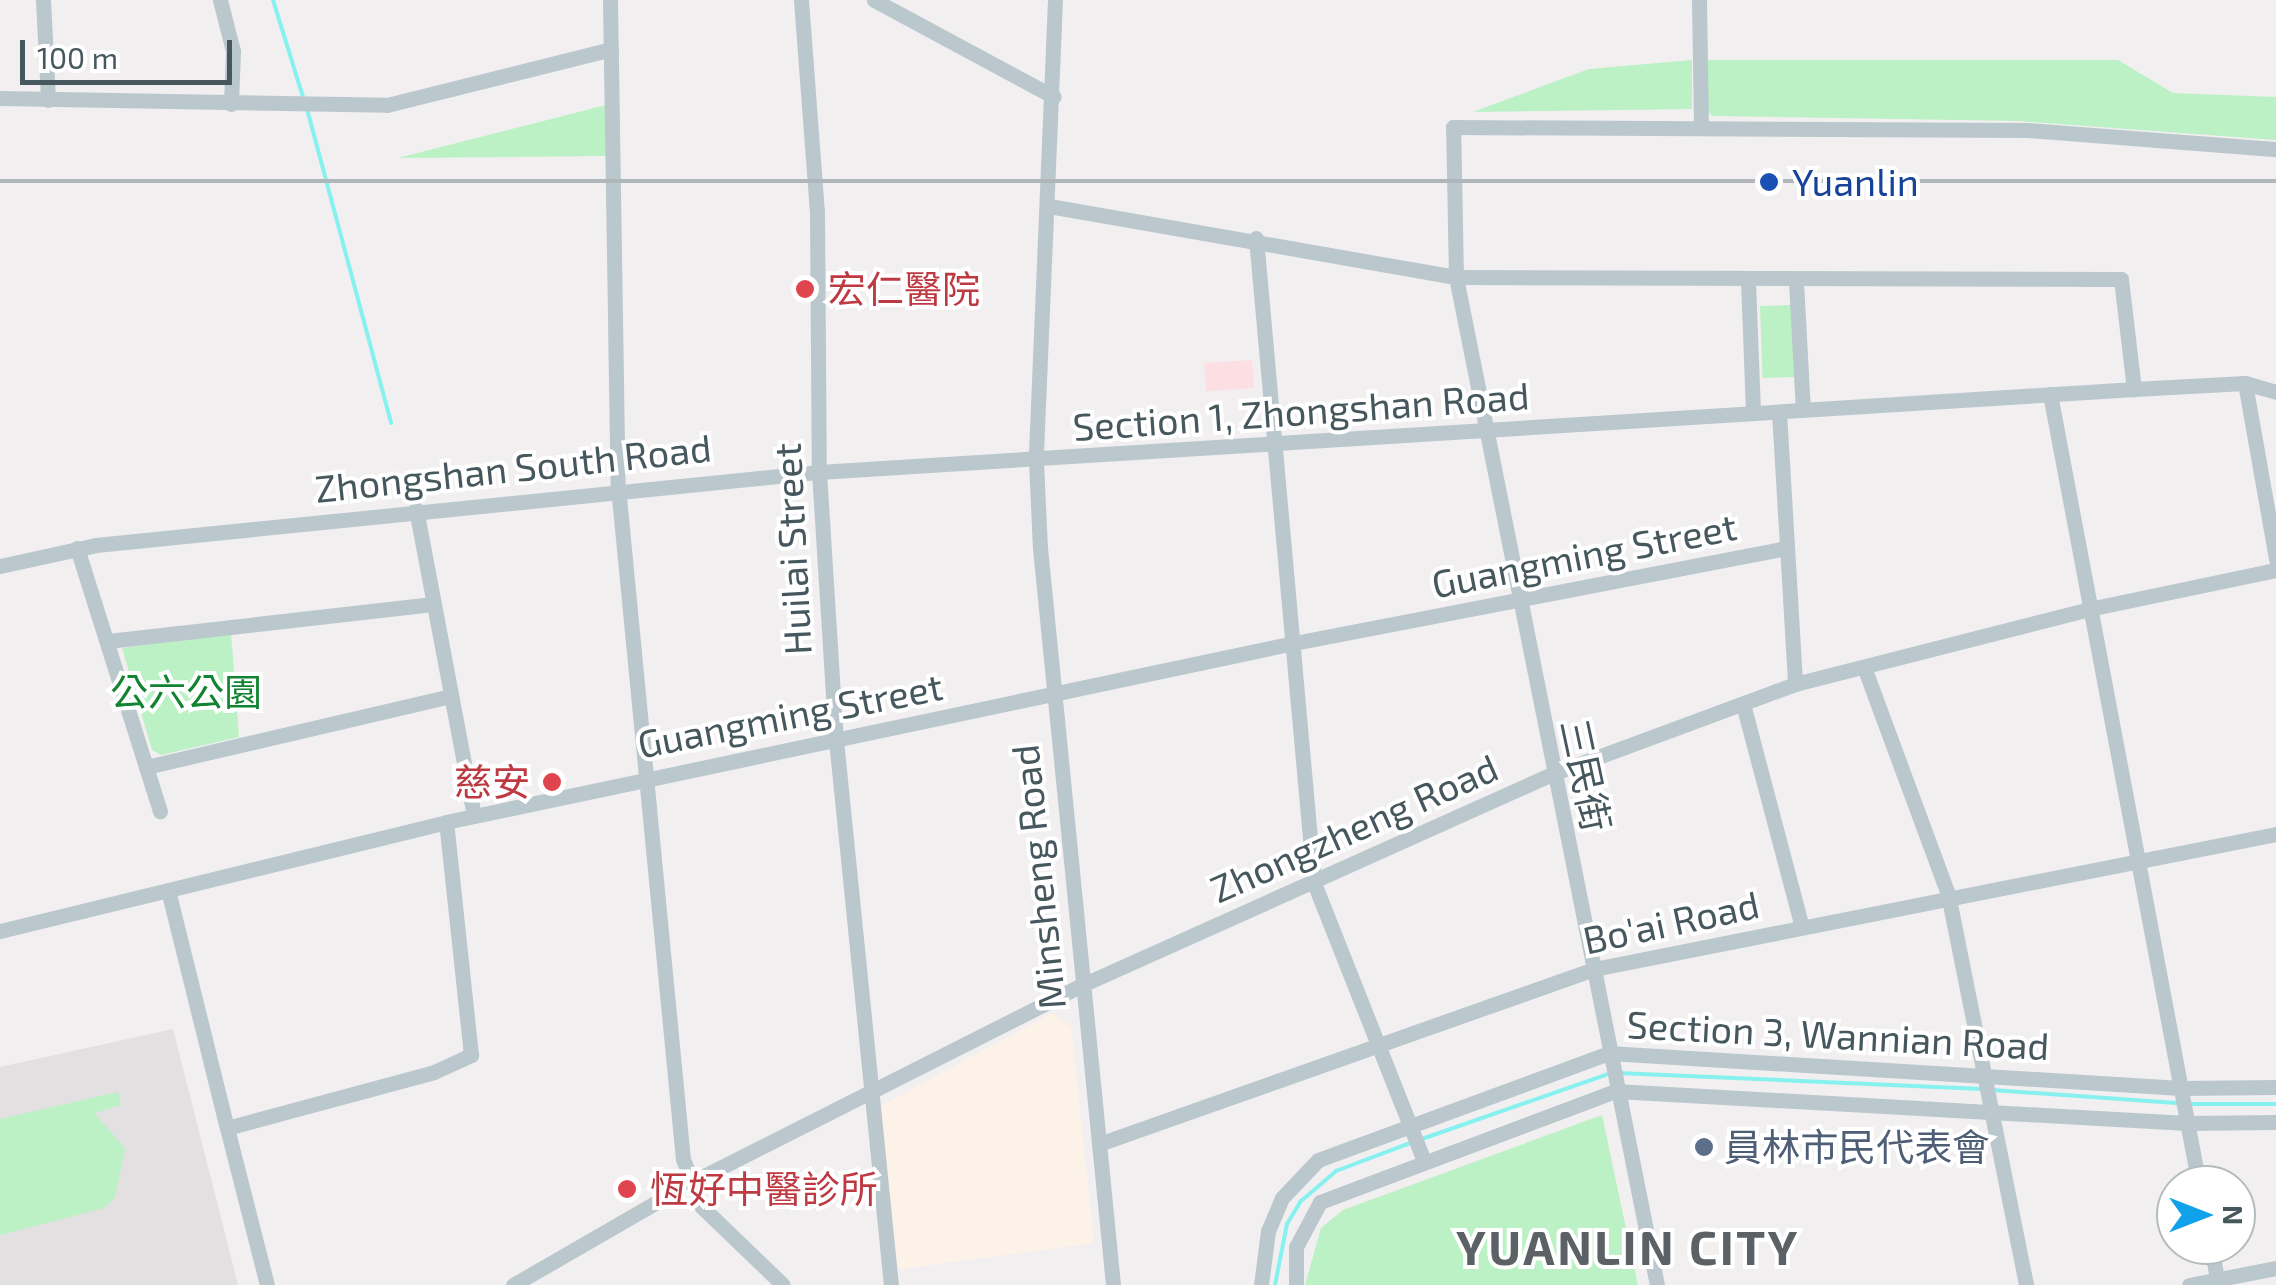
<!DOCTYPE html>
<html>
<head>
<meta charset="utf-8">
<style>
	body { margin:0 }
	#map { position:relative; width:2276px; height:1285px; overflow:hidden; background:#f2eff0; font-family:"Exo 2","Noto Sans TC",sans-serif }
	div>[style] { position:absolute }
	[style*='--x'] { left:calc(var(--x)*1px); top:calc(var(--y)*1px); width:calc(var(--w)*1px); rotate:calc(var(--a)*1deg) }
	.commercial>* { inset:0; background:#fdf2e8 }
	.education>* { inset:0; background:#e3e0e2 }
	.medical>* { inset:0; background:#fcdee3; transform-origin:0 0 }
	.green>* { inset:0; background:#bbf1c4; transform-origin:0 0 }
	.stream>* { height:4px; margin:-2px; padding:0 2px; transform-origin:2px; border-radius:2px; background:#86f1ee }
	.minor>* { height:15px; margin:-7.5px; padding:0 7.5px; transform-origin:7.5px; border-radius:7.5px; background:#bac8cd }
	.rail>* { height:4px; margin:-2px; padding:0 2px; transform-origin:2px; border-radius:2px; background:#b1b6ba }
	.dots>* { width:28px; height:28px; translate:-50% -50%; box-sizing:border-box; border:5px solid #fff; border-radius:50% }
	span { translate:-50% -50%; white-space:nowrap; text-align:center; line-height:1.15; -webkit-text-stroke:8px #fff; paint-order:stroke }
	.transit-label { font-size:38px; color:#164399 }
	.left { translate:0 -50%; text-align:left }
	.health-label { font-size:38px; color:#be3a42 }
	.right { translate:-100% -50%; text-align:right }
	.street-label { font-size:38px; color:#46585e }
	.park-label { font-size:38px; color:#128431 }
	.service-label { font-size:38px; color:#4e5e75 }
	.district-label { font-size:48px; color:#5b6164; font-weight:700; letter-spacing:2.5px }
	.north { position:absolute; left:2156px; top:1165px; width:100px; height:100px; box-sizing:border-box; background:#fff; border:2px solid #b5bcbf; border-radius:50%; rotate:90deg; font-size:28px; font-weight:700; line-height:40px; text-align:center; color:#46585e }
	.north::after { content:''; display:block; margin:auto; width:35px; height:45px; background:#0fa2eb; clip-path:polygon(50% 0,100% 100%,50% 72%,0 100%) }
	.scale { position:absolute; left:20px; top:40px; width:212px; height:45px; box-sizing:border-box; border:5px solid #46585e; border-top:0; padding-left:12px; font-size:30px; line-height:35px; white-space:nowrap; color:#46585e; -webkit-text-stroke:8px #fff; paint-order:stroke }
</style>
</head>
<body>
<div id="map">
	<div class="commercial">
		<i style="clip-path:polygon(1052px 1013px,1071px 1027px,1094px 1243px,895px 1270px,879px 1107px)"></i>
	</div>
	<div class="education">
		<i style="clip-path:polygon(173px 1029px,238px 1285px,0 1285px,0 1067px)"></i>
	</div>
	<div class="medical">
		<i style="left:1252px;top:360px;width:28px;height:48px;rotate:86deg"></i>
	</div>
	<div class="green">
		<i style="clip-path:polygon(1692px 60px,1692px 109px,1473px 112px,1589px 69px)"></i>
		<i style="clip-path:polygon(1706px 60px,2118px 60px,2173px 93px,2276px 97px,2276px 140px,2018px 121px,1712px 116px,1705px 107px)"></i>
		<i style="clip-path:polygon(606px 105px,606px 156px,398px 158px)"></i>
		<i style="left:1792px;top:305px;width:72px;height:32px;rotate:88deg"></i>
		<i style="clip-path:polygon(231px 633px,239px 737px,161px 755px,152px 750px,122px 648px)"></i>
		<i style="clip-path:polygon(118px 1092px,121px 1105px,95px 1113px,125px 1149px,115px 1197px,104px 1208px,0 1235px,0 1119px)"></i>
		<i style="clip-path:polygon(1602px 1115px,1638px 1285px,1305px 1285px,1321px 1228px,1343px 1210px)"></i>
	</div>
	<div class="stream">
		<i style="--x:273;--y:0;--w:105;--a:72.8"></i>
		<i style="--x:307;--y:109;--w:325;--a:75"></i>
		<i style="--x:1617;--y:1073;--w:365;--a:2.5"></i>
		<i style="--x:1992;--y:1090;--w:185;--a:4"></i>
		<i style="--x:2186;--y:1104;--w:90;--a:0"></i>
		<i style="--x:1419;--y:1140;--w:200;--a:-19.2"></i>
		<i style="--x:1275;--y:1285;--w:62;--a:-78.9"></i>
		<i style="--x:1287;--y:1224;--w:26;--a:-59"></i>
		<i style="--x:1300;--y:1202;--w:48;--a:-40.7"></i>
		<i style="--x:1336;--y:1171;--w:79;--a:-20.7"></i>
	</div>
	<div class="minor">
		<i style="--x:43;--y:0;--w:100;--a:87.1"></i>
		<i style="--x:220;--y:0;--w:53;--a:75.7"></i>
		<i style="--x:233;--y:51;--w:53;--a:92.2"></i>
		<i style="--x:610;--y:0;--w:487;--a:89.1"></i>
		<i style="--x:618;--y:487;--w:675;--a:84.48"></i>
		<i style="--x:683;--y:1159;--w:52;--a:68.4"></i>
		<i style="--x:702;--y:1207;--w:112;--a:43.9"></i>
		<i style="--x:801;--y:0;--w:212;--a:85.7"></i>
		<i style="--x:817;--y:211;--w:261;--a:89.6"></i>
		<i style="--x:819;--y:472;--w:269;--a:86.4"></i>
		<i style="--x:836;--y:740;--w:548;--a:84.24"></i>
		<i style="--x:874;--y:0;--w:204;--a:28.3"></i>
		<i style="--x:1055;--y:0;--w:461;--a:92.4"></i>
		<i style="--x:1036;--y:461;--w:87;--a:87.4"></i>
		<i style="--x:1040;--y:548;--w:741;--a:84.34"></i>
		<i style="--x:1699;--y:0;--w:124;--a:89.1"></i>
		<i style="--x:0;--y:98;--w:387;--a:1"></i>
		<i style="--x:387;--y:105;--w:231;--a:-14"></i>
		<i style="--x:1049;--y:206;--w:413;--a:9.9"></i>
		<i style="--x:1456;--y:277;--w:665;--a:0.17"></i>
		<i style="--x:2121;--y:279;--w:111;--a:83.3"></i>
		<i style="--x:1256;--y:238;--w:648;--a:84.86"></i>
		<i style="--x:1314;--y:883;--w:297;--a:68.4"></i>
		<i style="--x:1748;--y:281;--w:132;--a:87.8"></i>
		<i style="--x:1796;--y:282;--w:128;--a:86.9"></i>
		<i style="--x:2245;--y:383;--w:179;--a:80"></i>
		<i style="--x:2050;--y:394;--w:805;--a:79.33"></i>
		<i style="--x:1779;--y:412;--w:272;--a:86.6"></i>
		<i style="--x:416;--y:509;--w:311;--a:79.3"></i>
		<i style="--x:77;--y:548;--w:276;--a:72.5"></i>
		<i style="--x:0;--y:566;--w:98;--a:-12.3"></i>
		<i style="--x:96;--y:545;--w:727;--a:-5.77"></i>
		<i style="--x:819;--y:472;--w:1318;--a:-3.61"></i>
		<i style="--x:2134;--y:389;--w:111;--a:-3.1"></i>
		<i style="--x:2245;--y:383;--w:32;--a:16"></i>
		<i style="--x:108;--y:641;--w:327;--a:-6.5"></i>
		<i style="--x:1864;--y:667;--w:242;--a:69.7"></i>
		<i style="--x:1948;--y:894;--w:399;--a:78.7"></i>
		<i style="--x:1743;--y:704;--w:231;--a:75.2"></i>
		<i style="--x:146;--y:767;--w:313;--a:-13.1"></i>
		<i style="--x:168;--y:890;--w:245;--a:76.1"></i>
		<i style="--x:0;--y:931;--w:459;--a:-13.7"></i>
		<i style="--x:1099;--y:1144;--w:525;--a:-19.47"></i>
		<i style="--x:1594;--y:969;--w:695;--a:-11.2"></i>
		<i style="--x:2211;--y:1245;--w:36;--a:80"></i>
		<i style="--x:267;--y:1285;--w:162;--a:-104.3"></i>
		<i style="--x:227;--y:1128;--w:214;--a:-15.1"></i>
		<i style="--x:434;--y:1072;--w:41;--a:-24.7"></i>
		<i style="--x:471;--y:1055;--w:234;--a:-96.1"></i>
		<i style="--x:446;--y:822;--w:862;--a:-11.92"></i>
		<i style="--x:1289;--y:644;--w:506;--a:-10.93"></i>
		<i style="--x:513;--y:1285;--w:204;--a:-30"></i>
		<i style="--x:690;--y:1183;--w:439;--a:-26.8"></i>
		<i style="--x:1082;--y:985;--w:515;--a:-24.18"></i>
		<i style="--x:1552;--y:774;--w:259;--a:-20.3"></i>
		<i style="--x:1795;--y:684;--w:303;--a:-14.3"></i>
		<i style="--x:2089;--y:609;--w:191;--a:-11.8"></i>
		<i style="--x:1261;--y:1285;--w:54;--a:-82.6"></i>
		<i style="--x:1268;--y:1231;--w:36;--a:-67"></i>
		<i style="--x:1282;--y:1198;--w:52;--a:-46.5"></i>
		<i style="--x:1318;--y:1160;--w:310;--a:-20.2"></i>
		<i style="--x:1609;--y:1053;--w:573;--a:3.5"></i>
		<i style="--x:2181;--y:1088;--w:95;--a:-0.6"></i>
		<i style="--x:1296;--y:1285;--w:38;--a:-90"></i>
		<i style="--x:1296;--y:1247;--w:51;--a:-61.9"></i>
		<i style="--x:1320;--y:1202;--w:316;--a:-20.6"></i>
		<i style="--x:1616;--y:1091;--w:572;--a:3.21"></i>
		<i style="--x:2187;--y:1123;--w:89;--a:-0.6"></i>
		<i style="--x:1657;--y:1285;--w:1028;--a:-101.28"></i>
		<i style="--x:1456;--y:277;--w:150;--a:-91.1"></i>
		<i style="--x:1453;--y:127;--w:574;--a:0.3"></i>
		<i style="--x:2027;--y:130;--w:250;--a:4.4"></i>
		<i style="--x:2189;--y:1285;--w:89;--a:-11.1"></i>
	</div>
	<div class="rail">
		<i style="--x:0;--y:181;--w:2276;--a:0"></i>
	</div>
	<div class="dots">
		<i style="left:1769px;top:182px;background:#1a4fb4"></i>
		<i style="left:805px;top:289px;background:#e0444e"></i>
		<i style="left:552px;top:782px;background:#e0444e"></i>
		<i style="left:1704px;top:1147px;background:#5c6f8a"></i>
		<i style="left:627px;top:1189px;background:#e0444e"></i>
	</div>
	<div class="transit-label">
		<span class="left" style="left:1792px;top:182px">Yuanlin</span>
	</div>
	<div class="health-label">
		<span class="left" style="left:828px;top:289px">宏仁醫院</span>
		<span class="right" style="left:530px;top:782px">慈安</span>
		<span class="left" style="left:650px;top:1189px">恆好中醫診所</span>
	</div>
	<div class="street-label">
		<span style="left:1301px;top:411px;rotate:-4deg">Section 1, Zhongshan Road</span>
		<span style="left:513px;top:468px;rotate:-6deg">Zhongshan South Road</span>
		<span style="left:792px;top:549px;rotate:-93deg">Huilai Street</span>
		<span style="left:1584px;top:555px;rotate:-11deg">Guangming Street</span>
		<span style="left:790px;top:715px;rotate:-11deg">Guangming Street</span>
		<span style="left:1586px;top:775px;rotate:78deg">三民街</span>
		<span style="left:1354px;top:828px;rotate:-24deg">Zhongzheng Road</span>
		<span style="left:1038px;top:877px;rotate:-96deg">Minsheng Road</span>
		<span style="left:1671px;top:922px;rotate:-12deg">Bo'ai Road</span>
		<span style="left:1838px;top:1035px;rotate:3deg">Section 3, Wannian Road</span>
	</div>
	<div class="park-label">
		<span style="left:186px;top:692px">公六公園</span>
	</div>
	<div class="service-label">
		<span class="left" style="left:1724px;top:1147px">員林市民代表會</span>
	</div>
	<div class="district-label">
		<span style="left:1628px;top:1247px">YUANLIN CITY</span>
	</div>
	<div class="north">N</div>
	<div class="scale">100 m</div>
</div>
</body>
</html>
